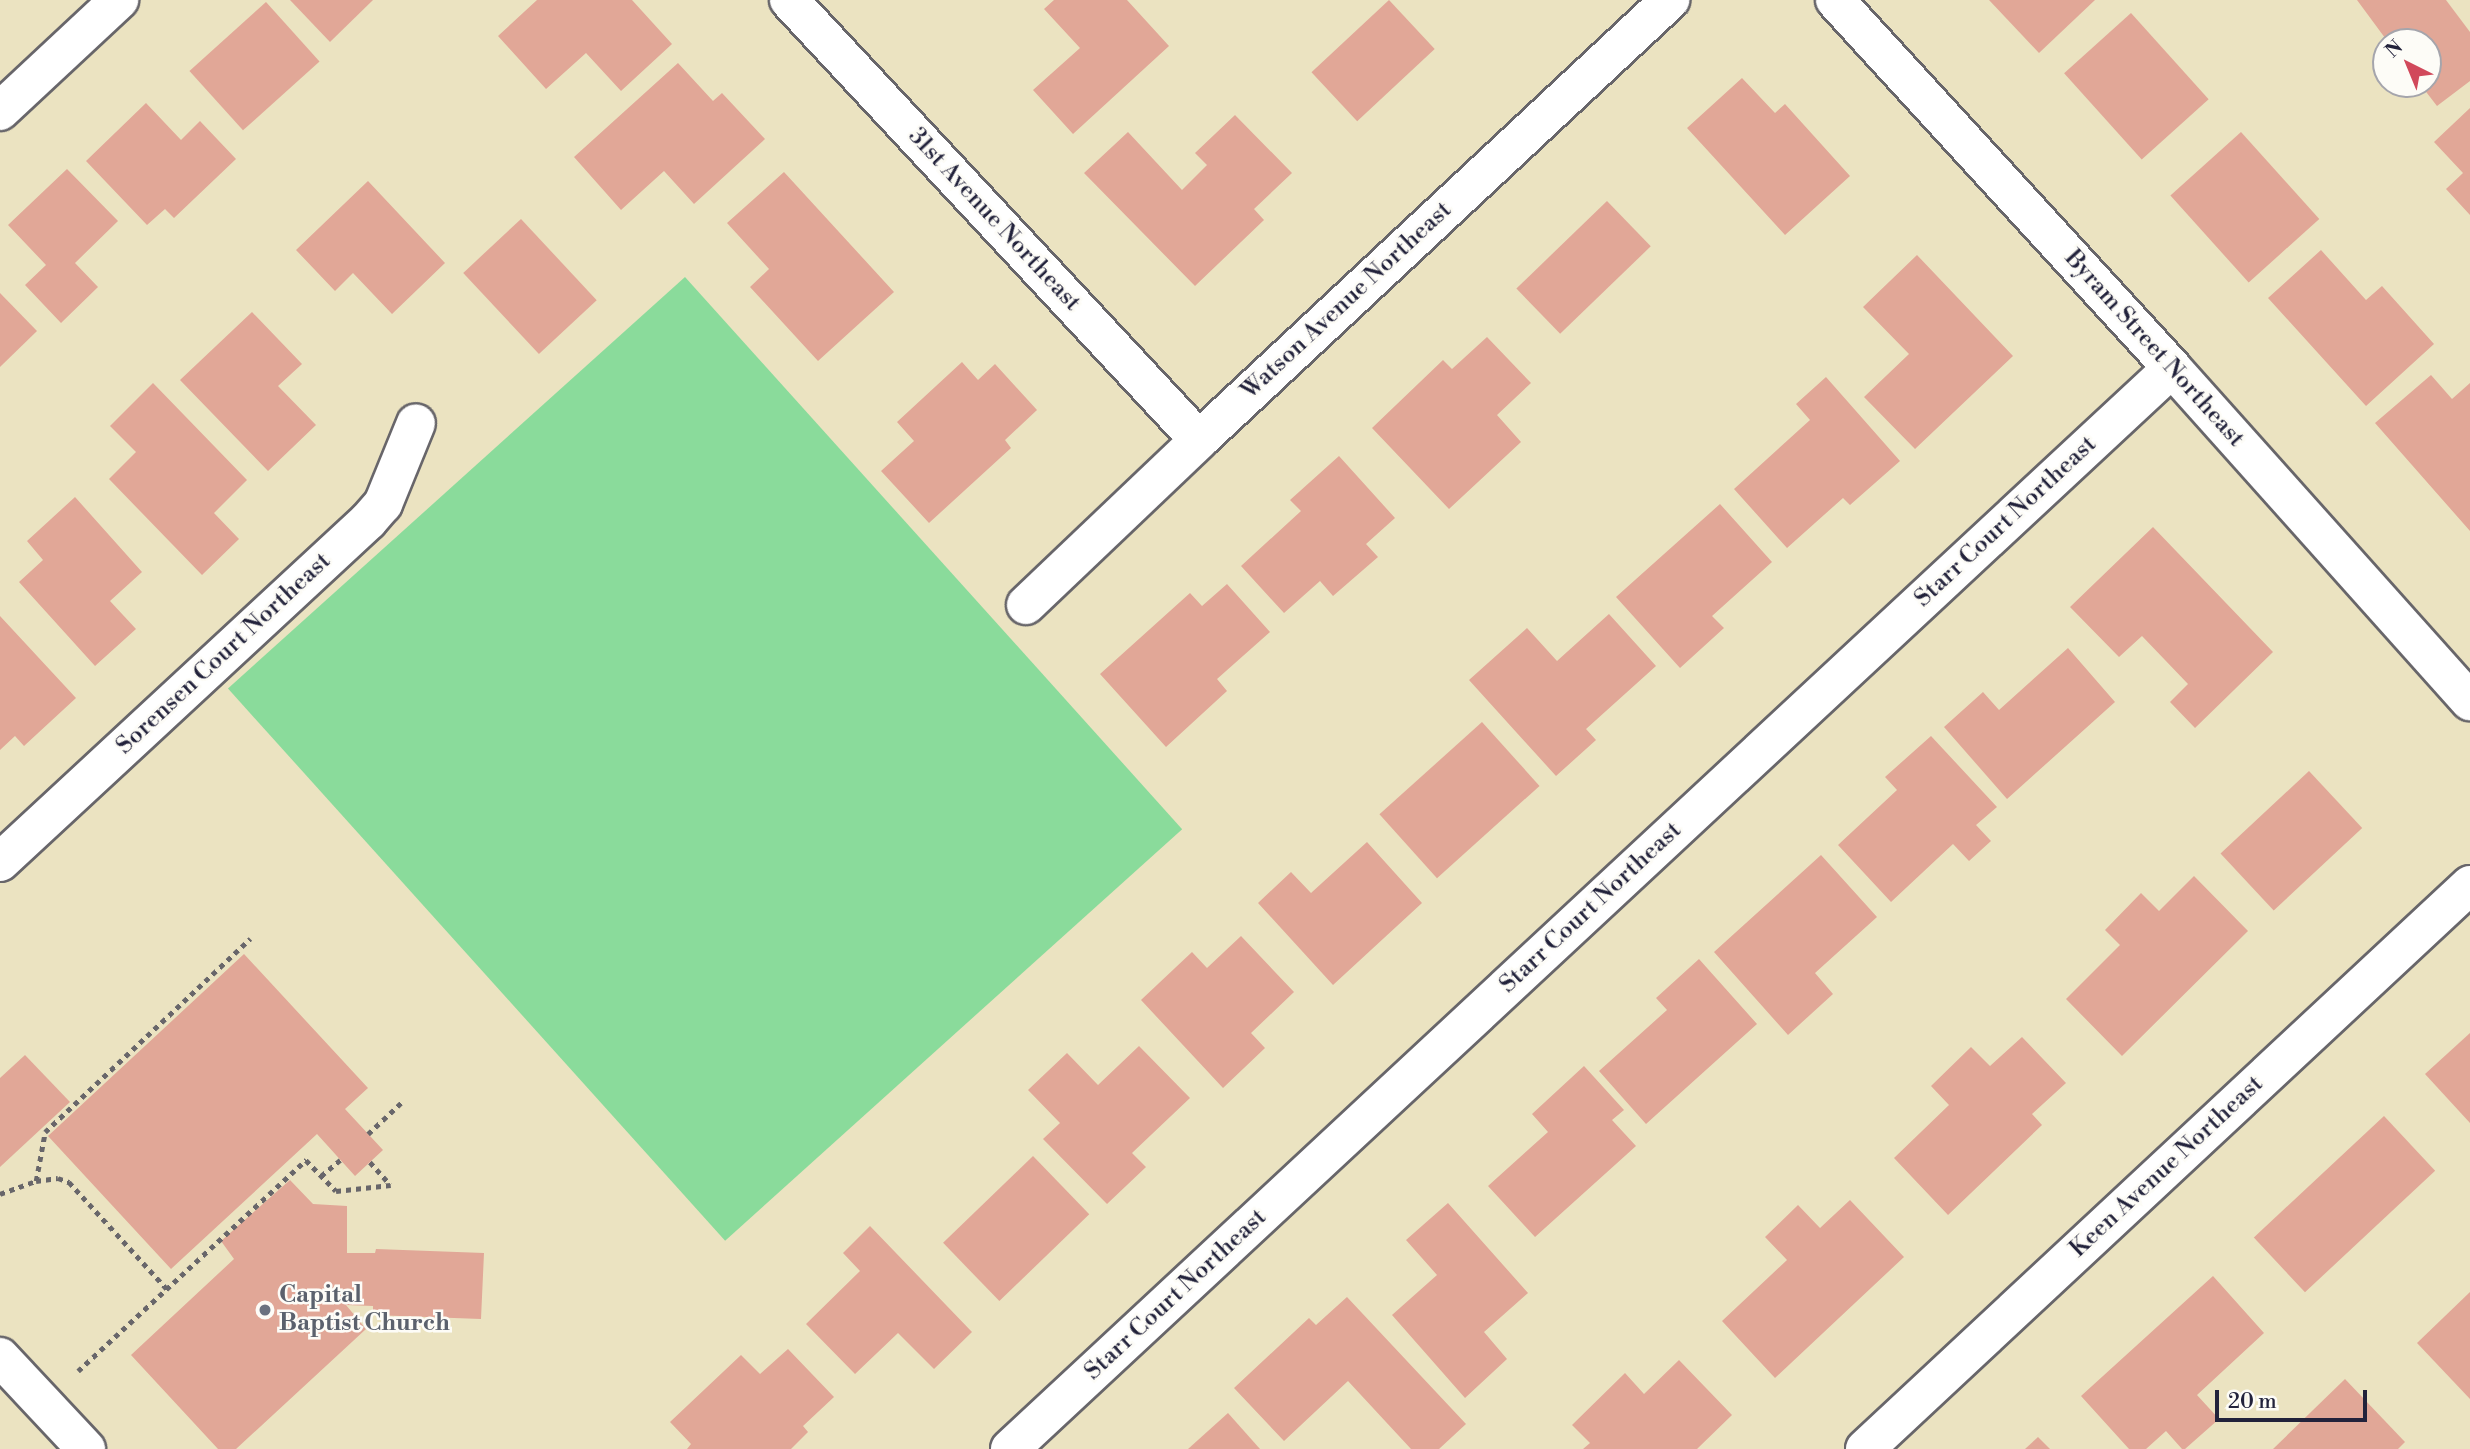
<!DOCTYPE html>
<html>
<head>
<meta charset="utf-8">
<style>
	body { margin:0 }
	#map { position:relative; width:2470px; height:1449px; overflow:hidden; background:#ebe3c1; font-family:"Libre Bodoni",serif }
	div>[style] { position:absolute }
	[style*='--x'] { left:calc(var(--x)*1px); top:calc(var(--y)*1px); width:calc(var(--w)*1px); rotate:calc(var(--a)*1deg) }
	.green>* { inset:0; background:#8adb9b; transform-origin:0 0 }
	.building>* { inset:0; background:#e1a797; transform-origin:0 0 }
	.path>* { height:4.5px; margin-top:-2.25px; transform-origin:0; background:repeating-linear-gradient(90deg,#68666a 0 5px,transparent 0 10px) }
	.roads { filter:drop-shadow(2px 0 #68666a) drop-shadow(-2px 0 #68666a) drop-shadow(0 2px #68666a) drop-shadow(0 -2px #68666a) }
	.street>* { height:38px; margin:-19px; padding:0 19px; transform-origin:19px; border-radius:19px; background:#fff }
	.secondary>* { height:38px; margin:-19px; padding:0 19px; transform-origin:19px; border-radius:19px; background:#fff }
	.dots>* { width:19px; height:19px; translate:-50% -50%; box-sizing:border-box; border:4px solid #fdfcf7; border-radius:50% }
	span { translate:-50% -50%; white-space:nowrap; text-align:center; line-height:1.15; -webkit-text-stroke:5px #fdfcf7; paint-order:stroke }
	.street-label { font-size:24px; color:#22223b }
	.worship-label { font-size:24px; color:#5b616d; font-weight:700 }
	.left { translate:0 -50%; text-align:left }
	.north { position:absolute; left:2372px; top:28px; width:70px; height:70px; box-sizing:border-box; background:#fdfcf7; border:2px solid #a5a5ac; border-radius:50%; rotate:317deg; font-size:19px; font-weight:700; line-height:28px; text-align:center; color:#22223b }
	.north::after { content:''; display:block; margin:auto; width:24px; height:32px; background:#d1495b; clip-path:polygon(50% 0,100% 100%,50% 72%,0 100%) }
	.scale { position:absolute; left:2215px; top:1390px; width:152px; height:32px; box-sizing:border-box; border:4px solid #22223b; border-top:0; padding-left:9px; font-size:21px; line-height:24px; white-space:nowrap; color:#22223b; -webkit-text-stroke:5px #fdfcf7; paint-order:stroke }
</style>
</head>
<body>
<div id="map">
	<div class="green">
		<i style="left:685px;top:277px;width:743px;height:615px;rotate:48deg"></i>
	</div>
	<div class="building">
		<i style="clip-path:polygon(290px 0,373px 0,330px 42px)"></i>
		<i style="clip-path:polygon(537px 0,632px 0,672px 44px,621px 91px,586px 53px,546px 89px,498px 36px)"></i>
		<i style="clip-path:polygon(1054px 0,1127px 0,1169px 46px,1073px 134px,1033px 90px,1080px 48px,1044px 9px)"></i>
		<i style="left:1389px;top:0;width:67px;height:106px;rotate:47deg"></i>
		<i style="clip-path:polygon(1989px 0,2095px 0,2039px 53px)"></i>
		<i style="clip-path:polygon(2357px 0,2446px 0,2470px 32px,2470px 81px,2437px 106px,2420px 84px,2428px 84px,2428px 42px,2388px 42px)"></i>
		<i style="left:266px;top:2px;width:80px;height:103px;rotate:48deg"></i>
		<i style="left:2131px;top:13px;width:116px;height:90px;rotate:48deg"></i>
		<i style="clip-path:polygon(678px 63px,713px 101px,722px 93px,765px 139px,694px 204px,664px 171px,621px 210px,574px 157px)"></i>
		<i style="clip-path:polygon(1742px 78px,1775px 113px,1785px 104px,1850px 176px,1785px 235px,1687px 128px)"></i>
		<i style="clip-path:polygon(146px 103px,181px 140px,200px 121px,236px 159px,174px 218px,165px 209px,147px 225px,86px 161px)"></i>
		<i style="clip-path:polygon(2470px 108px,2470px 215px,2446px 189px,2463px 173px,2434px 142px)"></i>
		<i style="clip-path:polygon(1235px 115px,1292px 173px,1254px 209px,1264px 220px,1195px 286px,1084px 173px,1128px 132px,1182px 190px,1207px 165px,1195px 153px)"></i>
		<i style="left:2241px;top:132px;width:117px;height:95px;rotate:48deg"></i>
		<i style="clip-path:polygon(67px 169px,118px 221px,75px 263px,98px 287px,61px 323px,25px 285px,46px 265px,8px 225px)"></i>
		<i style="clip-path:polygon(784px 172px,894px 292px,818px 361px,750px 287px,769px 269px,727px 223px)"></i>
		<i style="clip-path:polygon(368px 181px,445px 263px,392px 314px,353px 273px,335px 291px,296px 250px)"></i>
		<i style="left:1607px;top:201px;width:63px;height:126px;rotate:46deg"></i>
		<i style="left:521px;top:219px;width:111px;height:79px;rotate:47deg"></i>
		<i style="clip-path:polygon(2321px 250px,2366px 300px,2382px 286px,2434px 344px,2366px 406px,2268px 298px)"></i>
		<i style="clip-path:polygon(1917px 255px,2013px 356px,1915px 449px,1864px 397px,1909px 354px,1863px 307px)"></i>
		<i style="clip-path:polygon(0 293px,37px 331px,0 367px)"></i>
		<i style="clip-path:polygon(252px 312px,302px 364px,278px 386px,316px 425px,268px 471px,180px 380px)"></i>
		<i style="clip-path:polygon(1487px 337px,1531px 383px,1497px 415px,1521px 442px,1449px 509px,1372px 428px,1443px 360px,1452px 369px)"></i>
		<i style="clip-path:polygon(962px 362px,978px 380px,995px 364px,1037px 410px,1005px 440px,1011px 448px,929px 523px,881px 471px,914px 441px,897px 422px)"></i>
		<i style="clip-path:polygon(2431px 375px,2452px 399px,2470px 383px,2470px 531px,2375px 423px)"></i>
		<i style="clip-path:polygon(1826px 377px,1900px 461px,1850px 505px,1843px 498px,1787px 548px,1734px 489px,1810px 420px,1796px 404px)"></i>
		<i style="clip-path:polygon(153px 383px,247px 480px,214px 513px,239px 539px,202px 575px,109px 479px,136px 452px,110px 426px)"></i>
		<i style="clip-path:polygon(1339px 456px,1395px 518px,1366px 544px,1378px 557px,1333px 596px,1320px 581px,1284px 613px,1241px 566px,1301px 511px,1290px 500px)"></i>
		<i style="clip-path:polygon(75px 497px,142px 572px,110px 601px,136px 629px,95px 666px,19px 582px,43px 560px,27px 541px)"></i>
		<i style="clip-path:polygon(1720px 504px,1772px 562px,1712px 616px,1724px 628px,1680px 668px,1616px 597px)"></i>
		<i style="clip-path:polygon(2153px 527px,2273px 652px,2195px 728px,2170px 702px,2188px 684px,2142px 636px,2119px 657px,2070px 607px)"></i>
		<i style="clip-path:polygon(1227px 584px,1270px 632px,1217px 679px,1227px 691px,1166px 747px,1100px 674px,1190px 593px,1202px 606px)"></i>
		<i style="clip-path:polygon(1609px 614px,1656px 666px,1586px 729px,1596px 740px,1556px 776px,1469px 680px,1527px 628px,1557px 661px)"></i>
		<i style="clip-path:polygon(0 616px,76px 698px,24px 746px,15px 736px,0 750px)"></i>
		<i style="clip-path:polygon(2068px 648px,2115px 702px,2007px 799px,1944px 727px,1983px 692px,1999px 710px)"></i>
		<i style="left:1482px;top:722px;width:86px;height:138px;rotate:48deg"></i>
		<i style="clip-path:polygon(1931px 736px,1997px 807px,1976px 825px,1991px 841px,1969px 861px,1953px 844px,1891px 902px,1838px 845px,1897px 790px,1885px 777px)"></i>
		<i style="left:2309px;top:771px;width:78px;height:121px;rotate:47deg"></i>
		<i style="clip-path:polygon(1367px 842px,1422px 903px,1333px 985px,1258px 903px,1291px 872px,1311px 893px)"></i>
		<i style="clip-path:polygon(1821px 855px,1877px 917px,1815px 973px,1833px 994px,1788px 1035px,1714px 952px)"></i>
		<i style="clip-path:polygon(2194px 876px,2248px 931px,2122px 1056px,2066px 999px,2120px 945px,2105px 930px,2141px 893px,2159px 911px)"></i>
		<i style="clip-path:polygon(1241px 936px,1294px 992px,1251px 1033px,1265px 1048px,1223px 1088px,1141px 1000px,1192px 952px,1207px 968px)"></i>
		<i style="clip-path:polygon(244px 954px,368px 1088px,345px 1109px,383px 1150px,355px 1176px,317px 1134px,171px 1269px,48px 1136px)"></i>
		<i style="clip-path:polygon(1699px 959px,1757px 1024px,1646px 1124px,1599px 1071px,1667px 1010px,1656px 998px)"></i>
		<i style="clip-path:polygon(2470px 1033px,2470px 1123px,2425px 1074px)"></i>
		<i style="clip-path:polygon(2022px 1037px,2066px 1083px,2032px 1114px,2042px 1125px,1948px 1215px,1894px 1158px,1949px 1105px,1931px 1086px,1971px 1047px,1990px 1066px)"></i>
		<i style="clip-path:polygon(1139px 1046px,1190px 1098px,1132px 1153px,1146px 1167px,1107px 1204px,1043px 1139px,1060px 1123px,1028px 1090px,1067px 1053px,1098px 1085px)"></i>
		<i style="clip-path:polygon(25px 1055px,70px 1102px,0 1167px,0 1078px)"></i>
		<i style="clip-path:polygon(1584px 1066px,1624px 1110px,1612px 1120px,1636px 1146px,1535px 1237px,1488px 1186px,1548px 1132px,1532px 1114px)"></i>
		<i style="left:2384px;top:1116px;width:75px;height:178px;rotate:47deg"></i>
		<i style="left:1033px;top:1156px;width:81px;height:125px;rotate:46deg"></i>
		<i style="clip-path:polygon(290px 1180px,313px 1204px,347px 1206px,347px 1253px,375px 1253px,376px 1249px,484px 1253px,481px 1319px,373px 1315px,373px 1306px,346px 1305px,366px 1329px,236px 1449px,218px 1449px,131px 1355px,234px 1259px,221px 1241px)"></i>
		<i style="clip-path:polygon(1850px 1200px,1904px 1257px,1775px 1378px,1722px 1321px,1787px 1260px,1765px 1237px,1798px 1205px,1820px 1228px)"></i>
		<i style="clip-path:polygon(1448px 1203px,1528px 1293px,1484px 1332px,1507px 1359px,1465px 1398px,1392px 1315px,1437px 1275px,1406px 1240px)"></i>
		<i style="clip-path:polygon(870px 1226px,972px 1332px,934px 1369px,898px 1333px,855px 1374px,806px 1324px,860px 1271px,843px 1253px)"></i>
		<i style="clip-path:polygon(2213px 1276px,2264px 1333px,2197px 1395px,2219px 1419px,2185px 1449px,2182px 1449px,2166px 1431px,2146px 1449px,2129px 1449px,2081px 1396px)"></i>
		<i style="clip-path:polygon(2470px 1292px,2470px 1399px,2417px 1343px)"></i>
		<i style="clip-path:polygon(1347px 1297px,1466px 1424px,1439px 1449px,1411px 1449px,1348px 1381px,1284px 1441px,1234px 1388px,1309px 1318px,1316px 1325px)"></i>
		<i style="clip-path:polygon(788px 1349px,834px 1397px,803px 1426px,808px 1432px,791px 1449px,687px 1449px,691px 1444px,670px 1422px,741px 1355px,760px 1374px)"></i>
		<i style="clip-path:polygon(1679px 1360px,1732px 1415px,1697px 1449px,1583px 1449px,1590px 1443px,1572px 1425px,1625px 1373px,1644px 1394px)"></i>
		<i style="clip-path:polygon(2345px 1379px,2405px 1442px,2398px 1449px,2273px 1449px)"></i>
		<i style="clip-path:polygon(1228px 1413px,1260px 1449px,1188px 1449px)"></i>
		<i style="clip-path:polygon(2038px 1437px,2050px 1449px,2025px 1449px)"></i>
	</div>
	<div class="path">
		<i style="--x:368;--y:1134;--w:48;--a:-43.3"></i>
		<i style="--x:370;--y:1162;--w:30;--a:48"></i>
		<i style="--x:321;--y:1176;--w:25;--a:-40"></i>
		<i style="--x:36;--y:1181;--w:50;--a:-79.6"></i>
		<i style="--x:45;--y:1132;--w:282;--a:-43.3"></i>
		<i style="--x:0;--y:1194;--w:38;--a:-20"></i>
		<i style="--x:36;--y:1181;--w:22;--a:-8"></i>
		<i style="--x:58;--y:1178;--w:12;--a:20"></i>
		<i style="--x:69;--y:1182;--w:145;--a:47.5"></i>
		<i style="--x:78;--y:1371;--w:311;--a:-42.8"></i>
		<i style="--x:306;--y:1160;--w:43;--a:45.9"></i>
		<i style="--x:336;--y:1191;--w:55;--a:-6.2"></i>
	</div>
	<div class="roads">
		<div class="street">
			<i style="--x:789;--y:0;--w:601;--a:47.02"></i>
			<i style="--x:1835;--y:0;--w:499;--a:47.5"></i>
			<i style="--x:2172;--y:368;--w:447;--a:48.2"></i>
			<i style="--x:0;--y:111;--w:163;--a:-43"></i>
			<i style="--x:1026;--y:605;--w:239;--a:-43.6"></i>
			<i style="--x:1199;--y:440;--w:645;--a:-43.05"></i>
			<i style="--x:0;--y:862;--w:502;--a:-42.82"></i>
			<i style="--x:368;--y:521;--w:23;--a:-49"></i>
			<i style="--x:383;--y:504;--w:87;--a:-67.8"></i>
			<i style="--x:1010;--y:1449;--w:1587;--a:-42.93"></i>
			<i style="--x:1865;--y:1449;--w:827;--a:-42.99"></i>
		</div>
		<div class="secondary">
			<i style="--x:0;--y:1357;--w:126;--a:46.9"></i>
		</div>
	</div>
	<div class="dots">
		<i style="left:265px;top:1310px;background:#6b7280"></i>
	</div>
	<div class="street-label">
		<span style="left:994px;top:220px;rotate:47deg">31st Avenue Northeast</span>
		<span style="left:1347px;top:301px;rotate:-43deg">Watson Avenue Northeast</span>
		<span style="left:2154px;top:349px;rotate:48deg">Byram Street Northeast</span>
		<span style="left:2006px;top:522px;rotate:-43deg">Starr Court Northeast</span>
		<span style="left:224px;top:654px;rotate:-43deg">Sorensen Court Northeast</span>
		<span style="left:1591px;top:908px;rotate:-43deg">Starr Court Northeast</span>
		<span style="left:2167px;top:1167px;rotate:-43deg">Keen Avenue Northeast</span>
		<span style="left:1176px;top:1295px;rotate:-43deg">Starr Court Northeast</span>
	</div>
	<div class="worship-label">
		<span class="left" style="left:279px;top:1310px">Capital<br>Baptist Church</span>
	</div>
	<div class="north">N</div>
	<div class="scale">20 m</div>
</div>
</body>
</html>
